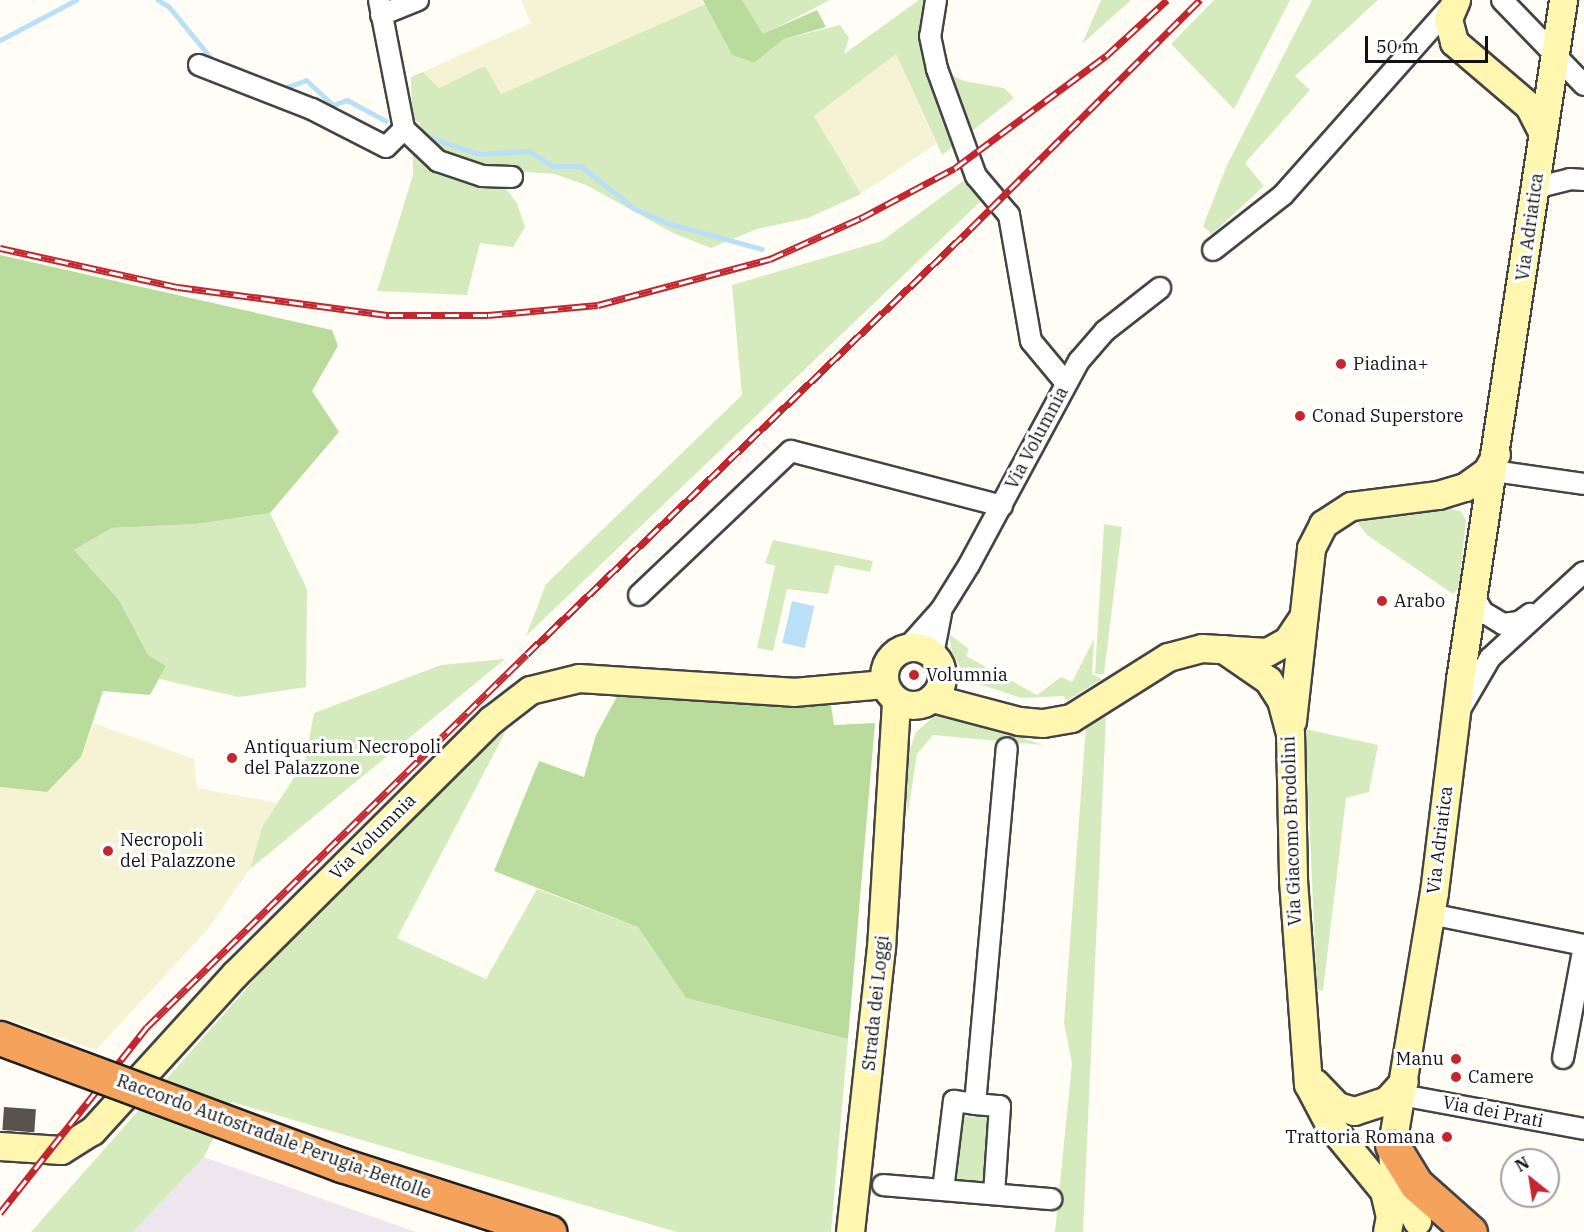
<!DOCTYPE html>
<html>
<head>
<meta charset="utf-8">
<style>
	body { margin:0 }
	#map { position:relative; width:1584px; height:1232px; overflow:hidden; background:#fffdf5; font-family:"IBM Plex Serif",serif }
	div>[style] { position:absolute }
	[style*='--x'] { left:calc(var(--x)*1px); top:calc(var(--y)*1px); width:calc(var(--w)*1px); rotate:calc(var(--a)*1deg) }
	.industrial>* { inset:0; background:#eee6ef }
	.farmland>* { inset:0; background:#f6f3d4 }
	.green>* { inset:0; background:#d5ebbd; transform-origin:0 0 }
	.forest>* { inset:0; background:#b9dc9c }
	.water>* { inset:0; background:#b9e0f7; transform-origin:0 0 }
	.stream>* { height:5px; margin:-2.5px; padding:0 2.5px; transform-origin:2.5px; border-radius:2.5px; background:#b9e0f7 }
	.building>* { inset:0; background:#5a524d; transform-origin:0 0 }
	.roads { filter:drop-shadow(2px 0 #444) drop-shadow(-2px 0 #444) drop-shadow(0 2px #444) drop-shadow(0 -2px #444) }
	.street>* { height:20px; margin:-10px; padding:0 10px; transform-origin:10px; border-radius:10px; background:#fff }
	.secondary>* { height:27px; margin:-13.5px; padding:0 13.5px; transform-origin:13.5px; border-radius:13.5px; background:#fff6b0 }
	.secondary>.ring { margin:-13.5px; padding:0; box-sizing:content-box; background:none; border:27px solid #fff6b0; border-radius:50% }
	.highway>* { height:33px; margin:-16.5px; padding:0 16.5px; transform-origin:16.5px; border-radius:16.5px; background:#f5a25d }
	.rail>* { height:7px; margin-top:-3.5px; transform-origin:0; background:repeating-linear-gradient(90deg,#fff 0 14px,#c4262e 0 28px); box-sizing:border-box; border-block:2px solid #c4262e }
	.bridges { filter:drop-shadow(2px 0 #222) drop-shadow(-2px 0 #222) drop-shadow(0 2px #222) drop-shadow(0 -2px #222) }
	.highway-bridge>* { height:33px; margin:-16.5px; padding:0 16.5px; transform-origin:16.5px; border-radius:16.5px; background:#f5a25d }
	.dots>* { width:16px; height:16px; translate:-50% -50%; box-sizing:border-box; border:3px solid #fff; border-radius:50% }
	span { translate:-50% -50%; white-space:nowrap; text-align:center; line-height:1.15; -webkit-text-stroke:6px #fff; paint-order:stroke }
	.street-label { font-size:18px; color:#111 }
	.poi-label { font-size:18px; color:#111 }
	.left { translate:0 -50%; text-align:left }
	.right { translate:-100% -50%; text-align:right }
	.north { position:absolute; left:1500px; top:1148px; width:60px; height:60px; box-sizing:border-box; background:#fff; border:2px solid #a0a0a0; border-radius:50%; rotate:330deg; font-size:16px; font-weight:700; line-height:24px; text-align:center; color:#111 }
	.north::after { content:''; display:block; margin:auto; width:21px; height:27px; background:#c4262e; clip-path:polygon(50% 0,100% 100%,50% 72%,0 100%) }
	.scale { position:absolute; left:1365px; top:36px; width:123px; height:27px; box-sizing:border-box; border:3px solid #111; border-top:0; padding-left:8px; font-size:18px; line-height:21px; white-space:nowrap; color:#111; -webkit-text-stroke:4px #fff; paint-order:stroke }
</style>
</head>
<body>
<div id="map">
	<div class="industrial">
		<i style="clip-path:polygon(204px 1157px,416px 1232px,133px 1232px)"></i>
	</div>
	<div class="farmland">
		<i style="clip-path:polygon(521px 0,703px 0,706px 4px,501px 94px,439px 88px,423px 72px,531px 23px)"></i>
		<i style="clip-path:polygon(896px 54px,936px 144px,861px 194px,814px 116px)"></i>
		<i style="clip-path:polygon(93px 723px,194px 759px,197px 788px,278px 803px,262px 827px,250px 869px,208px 929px,96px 1050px,0 1017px,0 787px,47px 792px,81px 757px)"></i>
	</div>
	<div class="green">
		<i style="clip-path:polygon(742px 0,830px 0,763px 35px)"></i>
		<i style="clip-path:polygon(919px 0,929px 0,931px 65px,964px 81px,1004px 88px,1014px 98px,942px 155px,896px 54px,814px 116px,861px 194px,808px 218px,757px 229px,711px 248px,675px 234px,586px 185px,554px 174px,474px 168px,433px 149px,419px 123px,412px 119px,411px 77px,423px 72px,439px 88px,485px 66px,501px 94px,706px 4px,732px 55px,754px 63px,784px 39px,840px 25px,849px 38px,844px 54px)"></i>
		<i style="clip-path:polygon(1101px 0,1131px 0,1082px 44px)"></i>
		<i style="clip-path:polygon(1214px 0,1290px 0,1234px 109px,1171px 44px)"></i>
		<i style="clip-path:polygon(1312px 0,1378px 0,1295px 76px,1310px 90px,1245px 163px,1264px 186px,1212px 234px,1203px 226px,1227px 165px)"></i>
		<i style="clip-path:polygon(413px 152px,456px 175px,503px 185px,517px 203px,525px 227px,513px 247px,480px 243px,467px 295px,377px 291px,413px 175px)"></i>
		<i style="clip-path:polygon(963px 181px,981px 201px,526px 636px,546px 584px,742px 395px,732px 285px,882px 241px)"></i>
		<i style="clip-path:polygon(1455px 501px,1466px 520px,1459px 588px,1453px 594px,1367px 535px,1354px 518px,1449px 508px,1460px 511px)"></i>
		<i style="clip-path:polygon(270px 513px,307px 589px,306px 687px,239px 697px,159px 679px,166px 666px,148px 655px,119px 600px,74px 550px,112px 528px,196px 524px)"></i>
		<i style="clip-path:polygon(1104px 524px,1122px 527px,1104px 674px,1095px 674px)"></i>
		<i style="clip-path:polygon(773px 540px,873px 561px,870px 572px,835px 565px,828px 594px,787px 589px,773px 651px,757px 648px,775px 566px,765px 563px)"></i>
		<i style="clip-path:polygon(949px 634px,969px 649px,966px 656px,1037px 695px,1061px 677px,1072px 682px,1094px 639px,1092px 674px,1102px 679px,1066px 701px,1064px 696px,1021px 698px,967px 680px,952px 652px)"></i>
		<i style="clip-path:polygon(505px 659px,250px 869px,262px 827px,305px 761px,314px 713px,441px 665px)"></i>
		<i style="clip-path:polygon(938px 713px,971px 720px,1043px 745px,933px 735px,917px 754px,908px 813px,904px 794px,908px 755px,916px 732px)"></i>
		<i style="clip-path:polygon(1106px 717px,1083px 1232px,1055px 1232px,1072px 1063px,1064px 1023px,1086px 726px)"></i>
		<i style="clip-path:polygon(507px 729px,397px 938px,486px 979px,537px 889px,638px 927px,686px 998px,848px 1039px,831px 1232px,677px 1232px,232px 1102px,204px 1157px,133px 1232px,31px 1232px,354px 867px)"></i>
		<i style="clip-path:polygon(1305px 729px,1378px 745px,1369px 792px,1346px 798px,1323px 991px,1317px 989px)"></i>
		<i style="left:957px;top:1116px;width:37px;height:64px;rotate:3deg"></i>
	</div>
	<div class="forest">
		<i style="clip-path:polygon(703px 0,742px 0,763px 34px,817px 10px,826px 27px,784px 39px,754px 63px,732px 55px)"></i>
		<i style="clip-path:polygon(0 255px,332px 330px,338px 346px,312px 391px,339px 432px,270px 513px,196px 524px,112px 528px,74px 550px,119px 600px,148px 655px,166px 666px,150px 695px,103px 691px,81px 757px,47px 792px,0 787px)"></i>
		<i style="clip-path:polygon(620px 691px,831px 705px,834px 725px,875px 723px,848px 1039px,686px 998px,638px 927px,494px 871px,539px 761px,584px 777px,596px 735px)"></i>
	</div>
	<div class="water">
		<i style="left:792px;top:601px;width:23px;height:43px;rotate:13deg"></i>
	</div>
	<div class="stream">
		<i style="--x:158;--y:0;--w:13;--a:32"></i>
		<i style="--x:169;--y:7;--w:71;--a:50.7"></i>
		<i style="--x:0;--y:40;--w:86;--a:-27.8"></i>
		<i style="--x:279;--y:90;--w:29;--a:-20"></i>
		<i style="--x:306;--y:80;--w:37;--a:43"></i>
		<i style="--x:333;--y:105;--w:15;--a:-20"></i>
		<i style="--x:347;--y:100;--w:44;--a:28.3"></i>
		<i style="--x:421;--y:134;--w:60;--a:19.3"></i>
		<i style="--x:478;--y:154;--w:51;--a:-3.4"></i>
		<i style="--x:529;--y:151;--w:27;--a:33"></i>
		<i style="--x:552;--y:166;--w:29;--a:0"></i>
		<i style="--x:581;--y:166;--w:67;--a:38.9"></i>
		<i style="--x:633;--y:208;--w:40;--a:23.4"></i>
		<i style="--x:670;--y:224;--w:95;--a:15.2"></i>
	</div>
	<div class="building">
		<i style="left:4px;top:1107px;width:32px;height:23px;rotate:4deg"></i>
	</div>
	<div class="roads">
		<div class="street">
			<i style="--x:379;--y:0;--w:131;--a:79"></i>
			<i style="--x:404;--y:129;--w:47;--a:43.3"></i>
			<i style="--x:438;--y:161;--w:46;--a:18.8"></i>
			<i style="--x:482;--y:176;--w:30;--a:2"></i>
			<i style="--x:936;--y:0;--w:36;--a:99"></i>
			<i style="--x:930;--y:36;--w:34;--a:78"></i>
			<i style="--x:937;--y:69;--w:114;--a:70"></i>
			<i style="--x:976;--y:176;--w:51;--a:49.8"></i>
			<i style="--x:1009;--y:215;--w:128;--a:80.1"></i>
			<i style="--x:1031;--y:341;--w:55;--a:50.2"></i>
			<i style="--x:1502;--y:0;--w:118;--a:46"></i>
			<i style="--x:381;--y:15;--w:40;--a:-22"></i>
			<i style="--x:199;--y:65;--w:121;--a:21.3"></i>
			<i style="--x:312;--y:109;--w:83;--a:27.2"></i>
			<i style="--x:386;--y:147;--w:25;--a:-45"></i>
			<i style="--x:1535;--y:188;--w:36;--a:-14"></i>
			<i style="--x:1570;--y:179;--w:14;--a:4"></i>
			<i style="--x:1213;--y:250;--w:89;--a:-38.2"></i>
			<i style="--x:1283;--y:195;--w:253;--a:-48.4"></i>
			<i style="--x:1494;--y:471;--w:91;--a:8.2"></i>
			<i style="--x:639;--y:595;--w:209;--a:-43.5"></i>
			<i style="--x:791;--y:451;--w:218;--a:14.6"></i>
			<i style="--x:1474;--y:597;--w:17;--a:59"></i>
			<i style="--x:1483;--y:612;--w:23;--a:31"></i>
			<i style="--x:1503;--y:624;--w:16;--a:-7"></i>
			<i style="--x:1519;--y:622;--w:14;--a:-36"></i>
			<i style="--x:907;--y:648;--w:51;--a:-48.2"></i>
			<i style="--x:941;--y:610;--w:53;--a:-58.1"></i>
			<i style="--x:969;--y:565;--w:232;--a:-61.7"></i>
			<i style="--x:1079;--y:361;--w:40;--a:-49"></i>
			<i style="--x:1105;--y:331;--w:70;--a:-38"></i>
			<i style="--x:933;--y:655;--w:43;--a:-79.2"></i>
			<i style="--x:1462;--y:706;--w:56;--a:-59.7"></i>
			<i style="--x:1490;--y:658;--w:127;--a:-42.5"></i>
			<i style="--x:1430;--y:914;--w:157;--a:11.4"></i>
			<i style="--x:1563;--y:1058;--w:114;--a:-79.4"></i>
			<i style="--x:1401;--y:1095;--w:186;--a:10.5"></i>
			<i style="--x:975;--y:1104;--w:25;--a:5"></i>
			<i style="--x:1000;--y:1106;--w:87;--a:93.9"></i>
			<i style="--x:883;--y:1185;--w:169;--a:4.8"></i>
			<i style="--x:943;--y:1190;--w:90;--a:-83"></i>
			<i style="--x:954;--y:1101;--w:21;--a:8"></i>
			<i style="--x:975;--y:1104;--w:357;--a:-84.9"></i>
		</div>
		<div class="secondary">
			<i style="--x:1456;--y:0;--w:21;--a:113"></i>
			<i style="--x:1448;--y:19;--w:24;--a:75"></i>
			<i style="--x:1454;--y:42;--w:99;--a:40.5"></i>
			<i style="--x:1529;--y:106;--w:31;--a:63"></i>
			<i class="ring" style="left:884px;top:647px;width:31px;height:31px"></i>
			<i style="--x:1223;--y:649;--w:55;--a:34.6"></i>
			<i style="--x:1268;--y:680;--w:24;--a:57"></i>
			<i style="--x:1281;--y:700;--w:34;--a:75"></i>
			<i style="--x:1290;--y:733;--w:147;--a:88.8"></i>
			<i style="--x:1293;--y:880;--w:205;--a:85.8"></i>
			<i style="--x:1308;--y:1084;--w:45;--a:62.3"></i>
			<i style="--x:1329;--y:1124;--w:87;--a:50.6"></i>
			<i style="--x:1384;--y:1191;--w:26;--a:77"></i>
			<i style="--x:1390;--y:1216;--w:15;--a:101"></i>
			<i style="--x:932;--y:698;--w:90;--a:14.8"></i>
			<i style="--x:1019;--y:721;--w:24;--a:5"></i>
			<i style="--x:1043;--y:723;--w:28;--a:-10"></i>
			<i style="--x:1071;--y:718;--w:115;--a:-32.2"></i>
			<i style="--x:1168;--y:657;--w:35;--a:-15"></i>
			<i style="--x:1202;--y:648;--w:65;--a:3.5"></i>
			<i style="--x:1267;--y:652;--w:23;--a:-29"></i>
			<i style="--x:1287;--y:641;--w:27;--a:-56"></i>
			<i style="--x:1292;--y:721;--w:174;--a:-83.7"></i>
			<i style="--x:1311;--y:548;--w:27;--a:-63"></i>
			<i style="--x:1323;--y:524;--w:33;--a:-33"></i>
			<i style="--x:1351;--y:506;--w:88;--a:-7.2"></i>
			<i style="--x:1438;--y:495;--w:28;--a:-17"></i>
			<i style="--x:1465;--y:487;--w:27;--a:-36"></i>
			<i style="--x:1487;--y:471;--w:19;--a:-62"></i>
			<i style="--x:1315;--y:1083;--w:32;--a:46"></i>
			<i style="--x:1337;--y:1106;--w:18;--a:16"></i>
			<i style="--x:1354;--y:1111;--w:35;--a:-18"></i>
			<i style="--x:1387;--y:1100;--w:25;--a:-48"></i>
			<i style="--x:0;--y:1146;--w:61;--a:3.8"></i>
			<i style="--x:61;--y:1150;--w:36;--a:-32"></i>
			<i style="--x:92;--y:1131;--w:212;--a:-47.7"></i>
			<i style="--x:235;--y:974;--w:361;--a:-44.8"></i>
			<i style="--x:491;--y:720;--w:49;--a:-37.6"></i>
			<i style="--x:530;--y:690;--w:50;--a:-13.8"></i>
			<i style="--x:579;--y:678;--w:214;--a:3.7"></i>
			<i style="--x:793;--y:692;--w:92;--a:-5"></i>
			<i style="--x:1417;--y:1221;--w:50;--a:-117.6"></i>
			<i style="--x:1394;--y:1177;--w:32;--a:-94"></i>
			<i style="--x:1392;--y:1145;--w:256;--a:-80.6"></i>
			<i style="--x:1434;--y:892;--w:215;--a:-83"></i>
			<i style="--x:1460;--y:679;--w:687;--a:-81.37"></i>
			<i style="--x:850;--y:1232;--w:286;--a:-83.8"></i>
			<i style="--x:881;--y:948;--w:248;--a:-86.5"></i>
		</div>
		<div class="highway">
			<i style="--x:1392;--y:1145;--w:46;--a:58.4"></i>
			<i style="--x:1416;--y:1184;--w:72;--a:41.6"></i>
		</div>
	</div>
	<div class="rail">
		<i style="--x:0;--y:248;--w:182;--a:12.4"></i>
		<i style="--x:178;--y:287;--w:213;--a:7.6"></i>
		<i style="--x:389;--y:315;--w:99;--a:0"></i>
		<i style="--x:488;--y:315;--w:110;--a:-5.2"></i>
		<i style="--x:598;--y:305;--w:178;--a:-15"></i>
		<i style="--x:770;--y:259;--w:100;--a:-24.3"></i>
		<i style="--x:861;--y:218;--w:106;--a:-28"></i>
		<i style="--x:955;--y:168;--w:188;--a:-36.6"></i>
		<i style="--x:1106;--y:56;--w:83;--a:-42.6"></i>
		<i style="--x:0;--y:1213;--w:237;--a:-51.7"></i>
		<i style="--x:147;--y:1027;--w:532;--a:-44.47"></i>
		<i style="--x:527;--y:654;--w:614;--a:-43.81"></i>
		<i style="--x:970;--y:229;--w:325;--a:-44.9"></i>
	</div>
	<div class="bridges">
		<div class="highway-bridge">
			<i style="--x:0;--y:1038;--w:365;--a:20.4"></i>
			<i style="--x:342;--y:1165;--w:218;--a:17.9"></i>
		</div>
	</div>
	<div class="dots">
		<i style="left:1341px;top:364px;background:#c4262e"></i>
		<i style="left:1300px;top:416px;background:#c4262e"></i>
		<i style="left:1382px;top:601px;background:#c4262e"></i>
		<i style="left:914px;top:675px;background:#c4262e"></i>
		<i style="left:232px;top:758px;background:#c4262e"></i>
		<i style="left:108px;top:851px;background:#c4262e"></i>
		<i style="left:1456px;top:1059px;background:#c4262e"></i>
		<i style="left:1456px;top:1077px;background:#c4262e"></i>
		<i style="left:1447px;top:1137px;background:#c4262e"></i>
	</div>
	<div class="street-label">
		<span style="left:1530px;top:227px;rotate:-82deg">Via Adriatica</span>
		<span style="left:1037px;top:438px;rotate:-62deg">Via Volumnia</span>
		<span style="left:1292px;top:831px;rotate:-92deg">Via Giacomo Brodolini</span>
		<span style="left:373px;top:837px;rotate:-45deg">Via Volumnia</span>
		<span style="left:1440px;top:840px;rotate:-83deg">Via Adriatica</span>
		<span style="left:876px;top:1003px;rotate:-84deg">Strada dei Loggi</span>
		<span style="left:1493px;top:1112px;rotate:11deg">Via dei Prati</span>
		<span style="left:274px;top:1137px;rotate:20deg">Raccordo Autostradale Perugia-Bettolle</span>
	</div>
	<div class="poi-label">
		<span class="left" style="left:1353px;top:364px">Piadina+</span>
		<span class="left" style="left:1312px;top:416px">Conad Superstore</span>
		<span class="left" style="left:1394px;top:601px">Arabo</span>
		<span class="left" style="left:926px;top:675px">Volumnia</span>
		<span class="left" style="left:244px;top:758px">Antiquarium Necropoli<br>del Palazzone</span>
		<span class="left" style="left:120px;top:851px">Necropoli<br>del Palazzone</span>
		<span class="right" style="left:1444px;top:1059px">Manu</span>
		<span class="left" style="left:1468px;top:1077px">Camere</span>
		<span class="right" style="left:1435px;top:1137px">Trattoria Romana</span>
	</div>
	<div class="north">N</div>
	<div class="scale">50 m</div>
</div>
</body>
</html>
